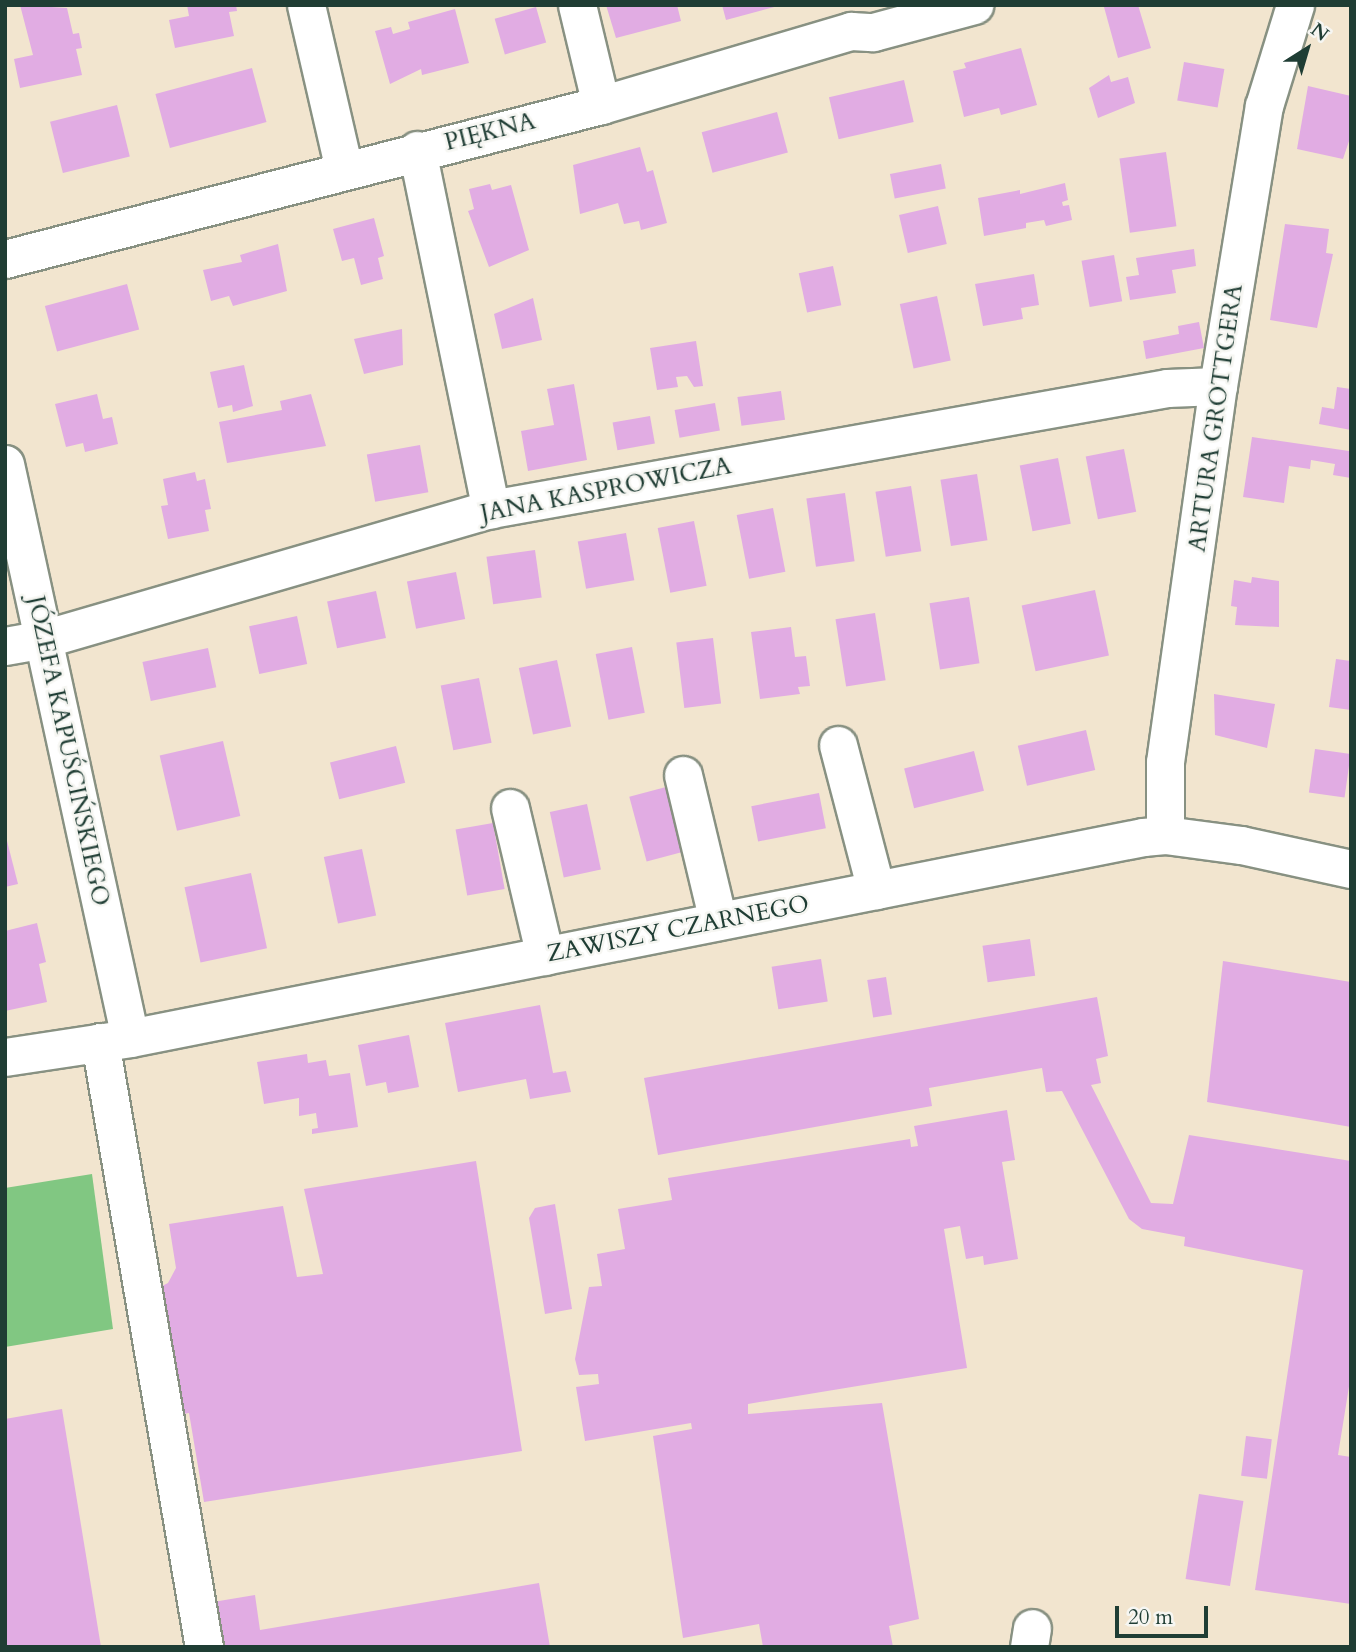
<!DOCTYPE html>
<html>
<head>
<meta charset="utf-8">
<style>
	body { margin:0 }
	#map { position:relative; width:1356px; height:1652px; overflow:hidden; background:#f2e5cf; font-family:Cardo,serif }
	div>[style] { position:absolute }
	[style*='--x'] { left:calc(var(--x)*1px); top:calc(var(--y)*1px); width:calc(var(--w)*1px); rotate:calc(var(--a)*1deg) }
	.green>* { inset:0; background:#81c782 }
	.building>* { inset:0; background:#e1ace3; transform-origin:0 0 }
	.roads { filter:drop-shadow(2px 0 #889182) drop-shadow(-2px 0 #889182) drop-shadow(0 2px #889182) drop-shadow(0 -2px #889182) }
	.minor>* { height:37px; margin:-18.5px; padding:0 18.5px; transform-origin:18.5px; border-radius:18.5px; background:#fff }
	span { translate:-50% -50%; white-space:nowrap; text-align:center; line-height:1.15; -webkit-text-stroke:5px #f6f6f2; paint-order:stroke }
	.street-label { font-size:24px; color:#1f3d34 }
	.frame { position:absolute; inset:0; border:7px solid #1f3d34; pointer-events:none }
	.north { position:absolute; left:1272px; top:14px; width:70px; height:70px; -webkit-text-stroke:5px #f6f6f2; paint-order:stroke; rotate:37deg; font-size:19px; font-weight:700; line-height:28px; text-align:center; color:#1f3d34 }
	.north::after { content:''; display:block; margin:auto; width:24px; height:32px; background:#1f3d34; clip-path:polygon(50% 0,100% 100%,50% 72%,0 100%) }
	.scale { position:absolute; left:1115px; top:1606px; width:93px; height:32px; box-sizing:border-box; border:4px solid #1f3d34; border-top:0; padding-left:9px; font-size:21px; line-height:24px; white-space:nowrap; color:#1f3d34; -webkit-text-stroke:5px #f6f6f2; paint-order:stroke }
</style>
</head>
<body>
<div id="map">
	<div class="green">
		<i style="clip-path:polygon(92px 1174px,113px 1329px,5px 1347px,5px 1188px)"></i>
	</div>
	<div class="building">
		<i style="clip-path:polygon(20px 5px,67px 8px,73px 34px,79px 33px,82px 48px,76px 49px,82px 75px,20px 88px,14px 59px,33px 55px)"></i>
		<i style="clip-path:polygon(187px 5px,236px 5px,237px 11px,229px 12px,234px 36px,175px 48px,169px 20px,189px 16px)"></i>
		<i style="clip-path:polygon(606px 5px,677px 5px,681px 21px,616px 38px)"></i>
		<i style="clip-path:polygon(722px 5px,778px 5px,778px 6px,726px 20px)"></i>
		<i style="clip-path:polygon(1138px 5px,1151px 48px,1118px 58px,1104px 7px)"></i>
		<i style="left:536px;top:7px;width:37px;height:43px;rotate:74deg"></i>
		<i style="clip-path:polygon(455px 9px,469px 63px,422px 75px,421px 69px,390px 84px,375px 31px,391px 27px,393px 34px,410px 29px,408px 22px)"></i>
		<i style="clip-path:polygon(1021px 48px,1037px 105px,1001px 115px,999px 108px,964px 117px,953px 71px,966px 68px,964px 63px)"></i>
		<i style="left:1184px;top:62px;width:41px;height:39px;rotate:10deg"></i>
		<i style="left:252px;top:68px;width:56px;height:100px;rotate:75deg"></i>
		<i style="clip-path:polygon(1109px 75px,1111px 82px,1128px 77px,1135px 103px,1098px 118px,1089px 88px)"></i>
		<i style="left:904px;top:80px;width:43px;height:77px;rotate:77deg"></i>
		<i style="clip-path:polygon(1308px 86px,1351px 96px,1351px 135px,1343px 159px,1297px 149px)"></i>
		<i style="left:117px;top:105px;width:53px;height:69px;rotate:76deg"></i>
		<i style="left:777px;top:112px;width:42px;height:78px;rotate:75deg"></i>
		<i style="clip-path:polygon(640px 147px,647px 172px,653px 170px,667px 223px,641px 230px,639px 221px,624px 224px,618px 203px,580px 214px,573px 165px)"></i>
		<i style="left:1166px;top:152px;width:75px;height:47px;rotate:82deg"></i>
		<i style="left:941px;top:164px;width:25px;height:52px;rotate:79deg"></i>
		<i style="clip-path:polygon(1065px 183px,1068px 200px,1062px 202px,1063px 206px,1069px 205px,1072px 220px,1046px 226px,1044px 220px,1026px 223px,1026px 228px,984px 236px,978px 198px,1020px 190px,1020px 194px)"></i>
		<i style="clip-path:polygon(490px 184px,492px 190px,511px 185px,529px 250px,489px 267px,468px 211px,474px 209px,469px 189px)"></i>
		<i style="left:938px;top:206px;width:39px;height:40px;rotate:77deg"></i>
		<i style="clip-path:polygon(374px 218px,384px 256px,378px 258px,383px 279px,361px 285px,354px 258px,342px 261px,333px 229px)"></i>
		<i style="clip-path:polygon(1285px 224px,1329px 229px,1326px 253px,1333px 254px,1317px 328px,1270px 320px)"></i>
		<i style="clip-path:polygon(278px 244px,287px 291px,233px 306px,229px 296px,211px 301px,203px 270px,242px 262px,240px 255px)"></i>
		<i style="clip-path:polygon(1194px 249px,1196px 266px,1172px 270px,1176px 293px,1130px 300px,1126px 277px,1139px 275px,1136px 258px)"></i>
		<i style="left:1114px;top:255px;width:47px;height:33px;rotate:80deg"></i>
		<i style="left:833px;top:266px;width:40px;height:35px;rotate:78deg"></i>
		<i style="clip-path:polygon(1034px 274px,1039px 305px,1021px 308px,1023px 319px,983px 326px,975px 284px)"></i>
		<i style="left:127px;top:284px;width:47px;height:85px;rotate:75deg"></i>
		<i style="left:937px;top:296px;width:66px;height:38px;rotate:78deg"></i>
		<i style="clip-path:polygon(533px 298px,542px 340px,502px 349px,494px 314px)"></i>
		<i style="clip-path:polygon(1199px 322px,1204px 348px,1146px 359px,1143px 341px,1179px 334px,1178px 326px)"></i>
		<i style="clip-path:polygon(402px 329px,403px 365px,364px 374px,354px 339px)"></i>
		<i style="clip-path:polygon(696px 341px,703px 386px,694px 387px,687px 376px,676px 377px,678px 387px,657px 390px,650px 348px)"></i>
		<i style="clip-path:polygon(244px 365px,253px 406px,233px 412px,232px 405px,218px 408px,210px 372px)"></i>
		<i style="clip-path:polygon(574px 384px,587px 460px,528px 471px,521px 431px,554px 425px,547px 389px)"></i>
		<i style="clip-path:polygon(1337px 387px,1351px 389px,1351px 430px,1319px 424px,1322px 407px,1334px 409px)"></i>
		<i style="left:781px;top:391px;width:29px;height:44px;rotate:82deg"></i>
		<i style="clip-path:polygon(97px 394px,103px 419px,112px 417px,118px 444px,85px 452px,83px 443px,66px 447px,55px 404px)"></i>
		<i style="clip-path:polygon(311px 394px,326px 446px,227px 463px,219px 422px,282px 410px,280px 401px)"></i>
		<i style="left:715px;top:403px;width:28px;height:41px;rotate:80deg"></i>
		<i style="left:650px;top:416px;width:28px;height:38px;rotate:80deg"></i>
		<i style="clip-path:polygon(1252px 437px,1349px 451px,1351px 478px,1333px 475px,1335px 464px,1311px 460px,1310px 469px,1289px 466px,1284px 503px,1243px 497px)"></i>
		<i style="left:420px;top:445px;width:48px;height:54px;rotate:80deg"></i>
		<i style="left:1124px;top:449px;width:64px;height:39px;rotate:79deg"></i>
		<i style="left:1058px;top:458px;width:67px;height:39px;rotate:79deg"></i>
		<i style="clip-path:polygon(195px 472px,197px 481px,205px 479px,211px 509px,205px 510px,209px 531px,168px 539px,161px 506px,168px 505px,163px 479px)"></i>
		<i style="left:977px;top:474px;width:67px;height:37px;rotate:81deg"></i>
		<i style="left:911px;top:486px;width:66px;height:36px;rotate:81deg"></i>
		<i style="left:845px;top:493px;width:69px;height:39px;rotate:82deg"></i>
		<i style="left:773px;top:508px;width:65px;height:37px;rotate:79deg"></i>
		<i style="left:694px;top:521px;width:66px;height:37px;rotate:79deg"></i>
		<i style="left:626px;top:533px;width:48px;height:49px;rotate:80deg"></i>
		<i style="left:535px;top:550px;width:48px;height:49px;rotate:82deg"></i>
		<i style="left:456px;top:572px;width:48px;height:50px;rotate:79deg"></i>
		<i style="clip-path:polygon(1252px 577px,1279px 581px,1279px 627px,1235px 625px,1237px 607px,1231px 606px,1234px 580px,1251px 583px)"></i>
		<i style="left:1095px;top:590px;width:67px;height:75px;rotate:78deg"></i>
		<i style="left:376px;top:591px;width:48px;height:50px;rotate:78deg"></i>
		<i style="left:969px;top:597px;width:67px;height:40px;rotate:81deg"></i>
		<i style="left:875px;top:613px;width:68px;height:40px;rotate:81deg"></i>
		<i style="left:297px;top:616px;width:49px;height:49px;rotate:78deg"></i>
		<i style="clip-path:polygon(791px 627px,795px 657px,806px 656px,810px 686px,798px 687px,800px 694px,760px 699px,751px 632px)"></i>
		<i style="left:713px;top:638px;width:66px;height:37px;rotate:83deg"></i>
		<i style="left:632px;top:647px;width:67px;height:37px;rotate:79deg"></i>
		<i style="left:208px;top:648px;width:40px;height:67px;rotate:78deg"></i>
		<i style="clip-path:polygon(1336px 659px,1351px 661px,1351px 710px,1329px 707px)"></i>
		<i style="left:557px;top:660px;width:68px;height:39px;rotate:78deg"></i>
		<i style="left:479px;top:678px;width:66px;height:39px;rotate:79deg"></i>
		<i style="clip-path:polygon(1214px 694px,1275px 704px,1267px 748px,1215px 735px)"></i>
		<i style="left:1086px;top:730px;width:41px;height:70px;rotate:77deg"></i>
		<i style="left:223px;top:741px;width:77px;height:65px;rotate:77deg"></i>
		<i style="left:396px;top:746px;width:38px;height:68px;rotate:76deg"></i>
		<i style="left:1315px;top:749px;width:36px;height:44px;rotate:8deg"></i>
		<i style="left:974px;top:751px;width:41px;height:72px;rotate:76deg"></i>
		<i style="left:666px;top:787px;width:67px;height:38px;rotate:75deg"></i>
		<i style="left:819px;top:793px;width:36px;height:69px;rotate:79deg"></i>
		<i style="left:587px;top:804px;width:67px;height:38px;rotate:78deg"></i>
		<i style="left:493px;top:823px;width:67px;height:38px;rotate:80deg"></i>
		<i style="clip-path:polygon(5px 833px,18px 884px,5px 887px)"></i>
		<i style="left:362px;top:849px;width:68px;height:39px;rotate:78deg"></i>
		<i style="left:251px;top:873px;width:77px;height:68px;rotate:78deg"></i>
		<i style="clip-path:polygon(37px 923px,46px 962px,39px 964px,47px 1002px,5px 1011px,5px 931px)"></i>
		<i style="left:1030px;top:939px;width:37px;height:48px;rotate:82deg"></i>
		<i style="left:821px;top:959px;width:43px;height:50px;rotate:81deg"></i>
		<i style="clip-path:polygon(1223px 961px,1351px 982px,1351px 1127px,1207px 1102px)"></i>
		<i style="left:886px;top:977px;width:38px;height:19px;rotate:81deg"></i>
		<i style="clip-path:polygon(1097px 997px,1108px 1056px,1096px 1059px,1101px 1083px,1091px 1085px,1151px 1203px,1173px 1204px,1189px 1135px,1351px 1161px,1351px 1374px,1338px 1455px,1351px 1457px,1351px 1604px,1255px 1590px,1303px 1270px,1184px 1246px,1185px 1237px,1142px 1229px,1129px 1219px,1062px 1091px,1046px 1092px,1042px 1068px,929px 1088px,932px 1106px,658px 1155px,644px 1078px)"></i>
		<i style="clip-path:polygon(540px 1005px,553px 1073px,566px 1071px,571px 1092px,530px 1099px,526px 1079px,458px 1092px,445px 1023px)"></i>
		<i style="clip-path:polygon(409px 1035px,419px 1087px,388px 1093px,386px 1082px,366px 1086px,358px 1045px)"></i>
		<i style="clip-path:polygon(307px 1054px,308px 1063px,326px 1060px,329px 1076px,350px 1073px,358px 1127px,312px 1134px,312px 1129px,318px 1128px,316px 1113px,299px 1116px,299px 1098px,264px 1104px,257px 1062px)"></i>
		<i style="clip-path:polygon(1007px 1110px,1015px 1160px,1002px 1162px,1018px 1259px,984px 1265px,983px 1256px,966px 1259px,960px 1226px,944px 1229px,967px 1368px,748px 1404px,748px 1414px,882px 1403px,919px 1619px,889px 1626px,893px 1647px,763px 1647px,759px 1624px,683px 1638px,653px 1436px,692px 1429px,691px 1423px,585px 1441px,576px 1387px,599px 1384px,598px 1374px,579px 1375px,575px 1359px,589px 1287px,602px 1286px,597px 1254px,625px 1249px,618px 1209px,672px 1200px,668px 1178px,910px 1139px,911px 1147px,918px 1146px,914px 1126px)"></i>
		<i style="clip-path:polygon(476px 1161px,522px 1451px,204px 1502px,189px 1413px,172px 1416px,156px 1289px,168px 1283px,176px 1268px,169px 1224px,283px 1206px,297px 1277px,323px 1274px,304px 1189px)"></i>
		<i style="clip-path:polygon(555px 1204px,572px 1309px,545px 1314px,529px 1218px,535px 1208px)"></i>
		<i style="clip-path:polygon(62px 1409px,101px 1647px,5px 1647px,5px 1419px)"></i>
		<i style="left:1246px;top:1436px;width:26px;height:40px;rotate:7deg"></i>
		<i style="left:1199px;top:1494px;width:45px;height:86px;rotate:9deg"></i>
		<i style="clip-path:polygon(539px 1583px,550px 1647px,220px 1647px,213px 1602px,255px 1595px,260px 1630px)"></i>
	</div>
	<div class="roads">
		<div class="minor">
			<i style="--x:306;--y:5;--w:169;--a:77"></i>
			<i style="--x:577;--y:5;--w:103;--a:76.5"></i>
			<i style="--x:417;--y:150;--w:367;--a:78.4"></i>
			<i style="--x:5;--y:259;--w:616;--a:-14.49"></i>
			<i style="--x:601;--y:105;--w:261;--a:-16.5"></i>
			<i style="--x:851;--y:31;--w:22;--a:3"></i>
			<i style="--x:873;--y:32;--w:105;--a:-15"></i>
			<i style="--x:5;--y:464;--w:587;--a:77.71"></i>
			<i style="--x:5;--y:646;--w:39;--a:-10"></i>
			<i style="--x:43;--y:639;--w:466;--a:-16.2"></i>
			<i style="--x:491;--y:509;--w:687;--a:-10.15"></i>
			<i style="--x:1167;--y:388;--w:51;--a:-2.2"></i>
			<i style="--x:838;--y:745;--w:150;--a:75.3"></i>
			<i style="--x:683;--y:775;--w:150;--a:76.5"></i>
			<i style="--x:510;--y:808;--w:152;--a:76.7"></i>
			<i style="--x:1165;--y:835;--w:73;--a:-90"></i>
			<i style="--x:1165;--y:762;--w:380;--a:-82"></i>
			<i style="--x:1218;--y:386;--w:284;--a:-80.7"></i>
			<i style="--x:1264;--y:106;--w:106;--a:-72.9"></i>
			<i style="--x:100;--y:1042;--w:614;--a:80.25"></i>
			<i style="--x:5;--y:1057;--w:126;--a:-8.6"></i>
			<i style="--x:130;--y:1038;--w:1033;--a:-11.22"></i>
			<i style="--x:1143;--y:837;--w:22;--a:-5"></i>
			<i style="--x:1165;--y:835;--w:77;--a:7.5"></i>
			<i style="--x:1241;--y:845;--w:113;--a:12.3"></i>
			<i style="--x:1029;--y:1647;--w:19;--a:-81"></i>
		</div>
	</div>
	<div class="street-label">
		<span style="left:490px;top:132px;rotate:-14deg">PIĘKNA</span>
		<span style="left:1216px;top:418px;rotate:-82deg">ARTURA GROTTGERA</span>
		<span style="left:606px;top:490px;rotate:-11deg">JANA KASPROWICZA</span>
		<span style="left:68px;top:751px;rotate:78deg">JÓZEFA KAPUŚCIŃSKIEGO</span>
		<span style="left:678px;top:929px;rotate:-11deg">ZAWISZY CZARNEGO</span>
	</div>
	<div class="frame"></div>
	<div class="north">N</div>
	<div class="scale">20 m</div>
</div>
</body>
</html>
